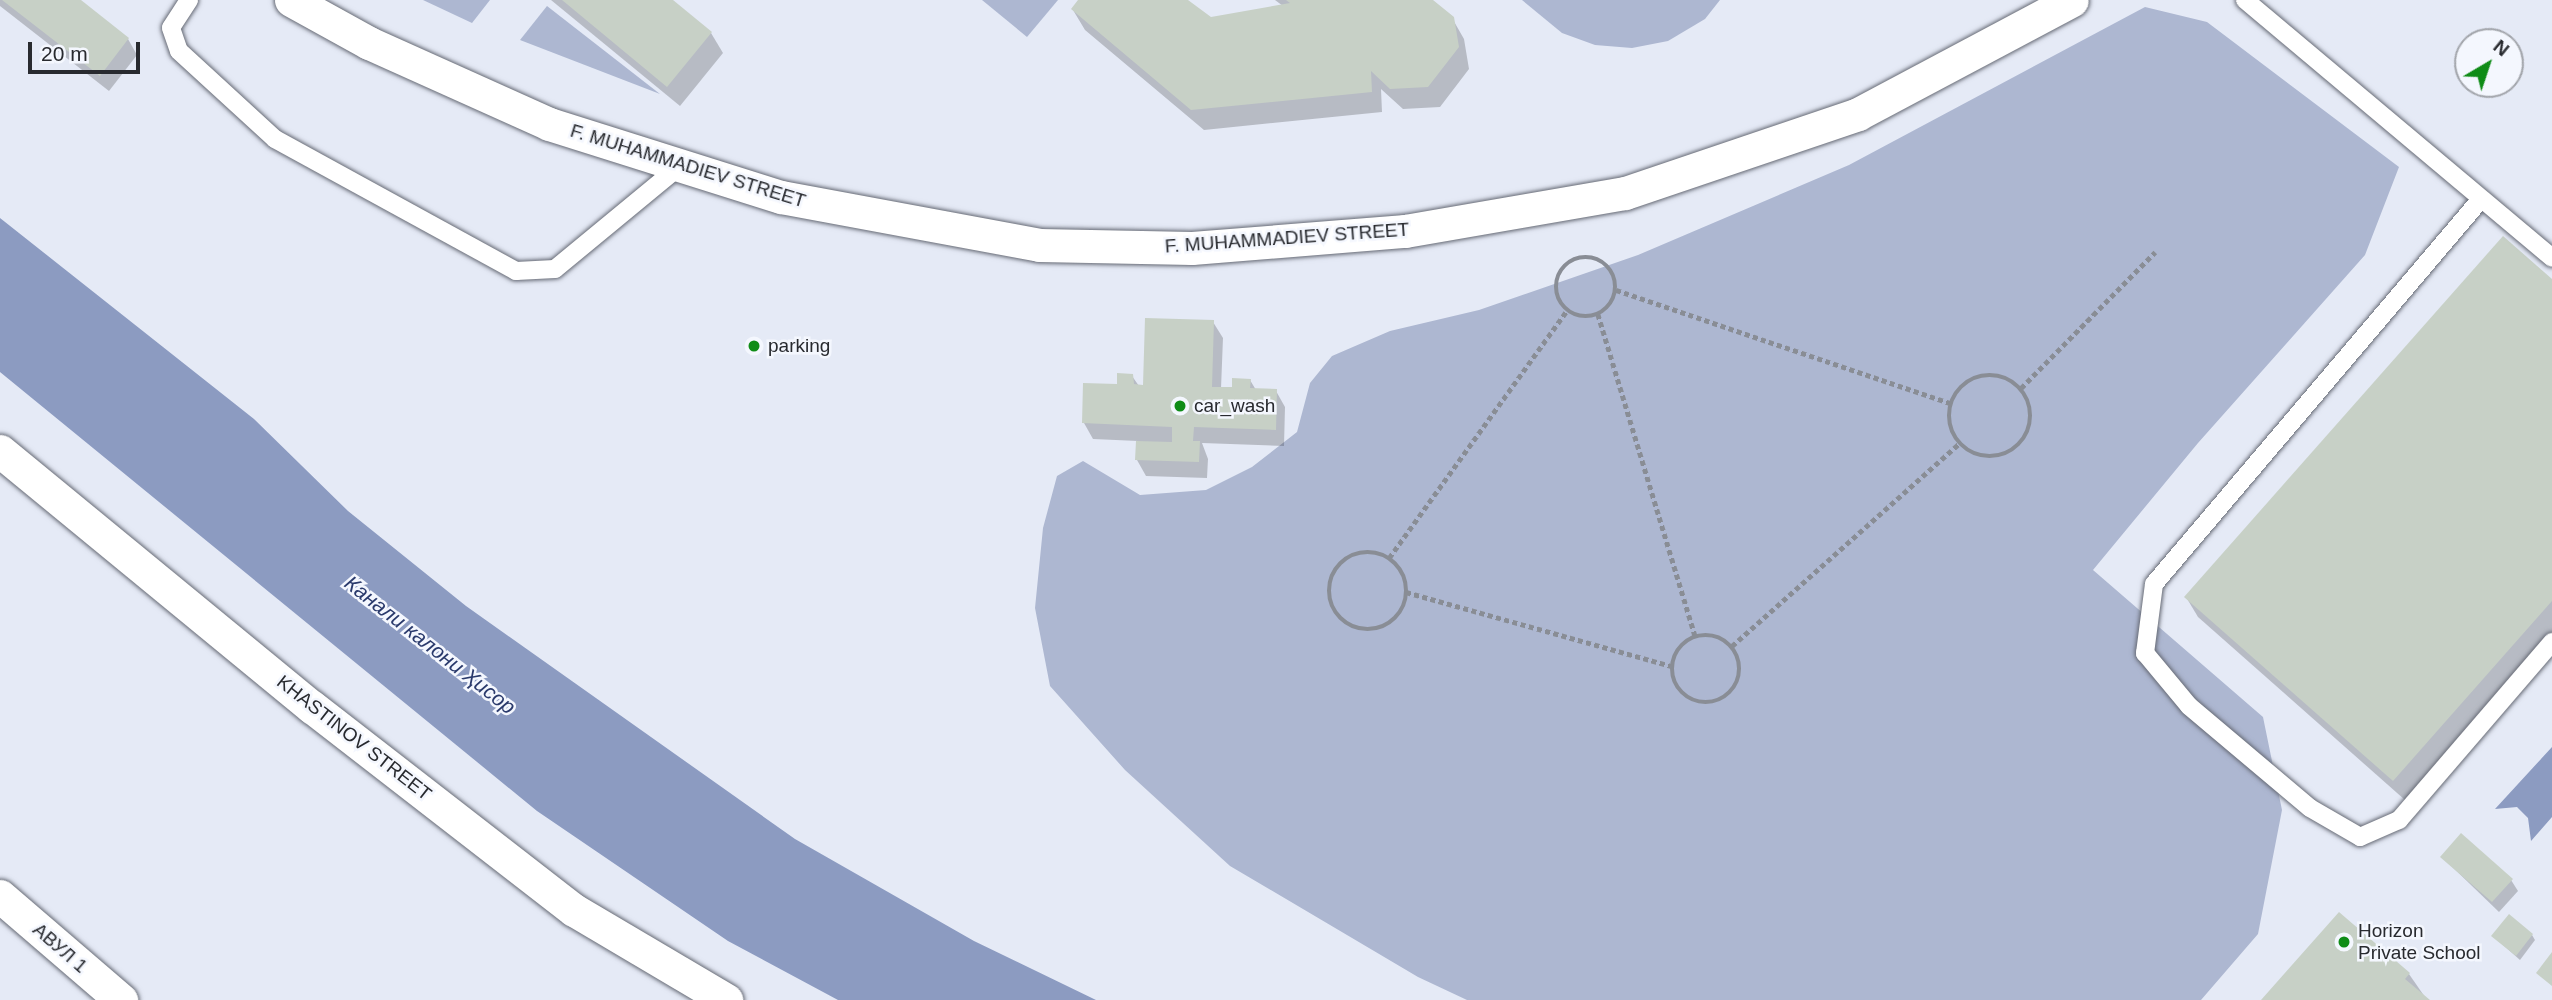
<!DOCTYPE html>
<html>
<head>
<meta charset="utf-8">
<style>
  body { margin:0 }
  #map { position:relative; width:2552px; height:1000px; overflow:hidden; background:#e5eaf6; font-family:Arial,sans-serif }
  div>[style] { position:absolute }
  [style*='--x'] { left:calc(var(--x)*1px); top:calc(var(--y)*1px); width:calc(var(--w)*1px); rotate:calc(var(--a)*1deg) }
  .green>* { inset:0; background:#adb7d1 }
  .water>* { inset:0; background:#8c9bc1 }
  .shadow>* { inset:0; background:#0003 }
  .building>* { inset:0; background:#c7d0c6 }
  .path>* { height:4.5px; margin-top:-2.25px; transform-origin:0; background:repeating-linear-gradient(90deg,#898d95 0 5px,transparent 0 8.5px) }
  .path>.ring { margin:-2.25px; padding:0; box-sizing:content-box; background:none; border:4.5px solid #898d95; border-radius:50% }
  .roads { filter:drop-shadow(0 0 2px #666a75) drop-shadow(0 0 2px #666a75) }
  .service>* { height:18px; margin:-9px; padding:0 9px; transform-origin:9px; border-radius:9px; background:#fff }
  .minor>* { height:33px; margin:-16.5px; padding:0 16.5px; transform-origin:16.5px; border-radius:16.5px; background:#fff }
  .dots>* { width:19px; height:19px; translate:-50% -50%; box-sizing:border-box; border:4px solid #f4f7fe; border-radius:50% }
  span { translate:-50% -50%; white-space:nowrap; text-align:center; line-height:1.15; -webkit-text-stroke:5px #f4f7fe; paint-order:stroke }
  .street-label { font-size:19px; color:#282a2f }
  .poi-label { font-size:19px; color:#282a2f }
  .left { translate:0 -50%; text-align:left }
  .water-label { font-size:21px; color:#2a3a6c; font-style:italic }
  .north { position:absolute; left:2454px; top:28px; width:70px; height:70px; box-sizing:border-box; background:#f4f7fe; border:2px solid #a2a5ab; border-radius:50%; rotate:39deg; font-size:19px; font-weight:700; line-height:28px; text-align:center; color:#282a2f }
  .north::after { content:''; display:block; margin:auto; width:24px; height:32px; background:#0f8c17; clip-path:polygon(50% 0,100% 100%,50% 72%,0 100%) }
  .scale { position:absolute; left:28px; top:42px; width:112px; height:32px; box-sizing:border-box; border:4px solid #282a2f; border-top:0; padding-left:9px; font-size:21px; line-height:24px; white-space:nowrap; color:#282a2f; -webkit-text-stroke:5px #f4f7fe; paint-order:stroke }
</style>
</head>
<body>
<div id="map">
  <div class="green">
    <i style="clip-path:polygon(423px 0,490px 0,472px 23px)"></i>
    <i style="clip-path:polygon(982px 0,1058px 0,1027px 37px)"></i>
    <i style="clip-path:polygon(1522px 0,1720px 0,1705px 19px,1668px 41px,1632px 48px,1595px 45px,1562px 33px)"></i>
    <i style="clip-path:polygon(547px 6px,660px 94px,520px 40px)"></i>
    <i style="clip-path:polygon(2145px 7px,2207px 22px,2399px 167px,2365px 255px,2198px 443px,2093px 570px,2263px 717px,2282px 810px,2258px 934px,2201px 1000px,1467px 1000px,1418px 977px,1230px 866px,1125px 770px,1050px 686px,1035px 608px,1043px 528px,1057px 476px,1083px 461px,1140px 495px,1206px 490px,1252px 467px,1297px 432px,1310px 383px,1332px 356px,1390px 331px,1479px 310px,1638px 255px,1849px 165px)"></i>
  </div>
  <div class="water">
    <i style="clip-path:polygon(0 218px,254px 419px,348px 511px,466px 606px,795px 839px,974px 941px,1096px 1000px,838px 1000px,728px 941px,537px 811px,0 372px)"></i>
    <i style="clip-path:polygon(2552px 747px,2552px 817px,2531px 841px,2528px 818px,2517px 807px,2495px 809px)"></i>
  </div>
  <div class="shadow">
    <i style="clip-path:polygon(0 0,78px 0,128px 39px,137px 55px,109px 91px,0 6px)"></i>
    <i style="clip-path:polygon(551px 0,670px 0,711px 33px,723px 53px,680px 106px)"></i>
    <i style="clip-path:polygon(1080px 0,1185px 0,1210px 19px,1283px 6px,1275px 0,1430px 0,1452px 18px,1464px 39px,1469px 69px,1440px 107px,1403px 109px,1381px 89px,1382px 112px,1204px 130px,1085px 30px,1073px 10px)"></i>
    <i style="clip-path:polygon(2552px 281px,2552px 634px,2405px 800px,2198px 617px,2186px 597px)"></i>
    <i style="clip-path:polygon(1213px 322px,1223px 338px,1221px 389px,1234px 389px,1250px 380px,1256px 390px,1276px 391px,1285px 407px,1284px 446px,1202px 443px,1208px 459px,1207px 478px,1146px 476px,1137px 460px,1138px 441px,1093px 439px,1084px 423px,1118px 385px,1132px 376px,1139px 386px,1145px 386px)"></i>
    <i style="clip-path:polygon(2442px 857px,2511px 880px,2518px 891px,2499px 912px)"></i>
    <i style="clip-path:polygon(2532px 935px,2535px 940px,2520px 960px,2493px 936px)"></i>
    <i style="clip-path:polygon(2409px 974px,2427px 1000px,2263px 1000px)"></i>
  </div>
  <div class="building">
    <i style="clip-path:polygon(2px 0,81px 0,129px 38px,100px 76px)"></i>
    <i style="clip-path:polygon(562px 0,673px 0,712px 32px,667px 87px)"></i>
    <i style="clip-path:polygon(1078px 0,1188px 0,1211px 17px,1290px 3px,1286px 0,1433px 0,1454px 17px,1459px 47px,1428px 87px,1390px 89px,1371px 71px,1372px 92px,1191px 110px,1071px 9px)"></i>
    <i style="clip-path:polygon(2503px 236px,2552px 279px,2552px 601px,2393px 781px,2184px 597px)"></i>
    <i style="clip-path:polygon(1145px 318px,1214px 320px,1212px 387px,1232px 387px,1232px 378px,1251px 379px,1250px 388px,1277px 389px,1276px 430px,1194px 427px,1193px 441px,1200px 441px,1199px 462px,1135px 460px,1136px 441px,1172px 442px,1172px 427px,1082px 423px,1083px 383px,1117px 384px,1117px 373px,1133px 374px,1134px 384px,1143px 385px)"></i>
    <i style="clip-path:polygon(2461px 833px,2513px 879px,2492px 902px,2440px 857px)"></i>
    <i style="clip-path:polygon(2339px 912px,2410px 973px,2405px 979px,2430px 1000px,2261px 1000px)"></i>
    <i style="clip-path:polygon(2509px 914px,2533px 934px,2516px 956px,2491px 936px)"></i>
    <i style="clip-path:polygon(2552px 952px,2552px 986px,2536px 973px)"></i>
  </div>
  <div class="path">
    <i class="ring" style="left:1556px;top:257px;width:55.5px;height:55.5px"></i>
    <i style="--x:1616;--y:290;--w:353;--a:18.7"></i>
    <i style="--x:1598;--y:314;--w:336;--a:73.2"></i>
    <i class="ring" style="left:1949px;top:375px;width:77.5px;height:77.5px"></i>
    <i style="--x:2021;--y:388;--w:191;--a:-45.4"></i>
    <i class="ring" style="left:1329px;top:552px;width:73.5px;height:73.5px"></i>
    <i style="--x:1389;--y:558;--w:305;--a:-54.3"></i>
    <i style="--x:1406;--y:592;--w:275;--a:15.6"></i>
    <i class="ring" style="left:1672px;top:635px;width:63.5px;height:63.5px"></i>
    <i style="--x:1732;--y:646;--w:304;--a:-41.7"></i>
  </div>
  <div class="roads">
    <div class="service">
      <i style="--x:189;--y:0;--w:33;--a:123"></i>
      <i style="--x:171;--y:28;--w:24;--a:71"></i>
      <i style="--x:179;--y:51;--w:130;--a:42.5"></i>
      <i style="--x:275;--y:139;--w:275;--a:28.7"></i>
      <i style="--x:516;--y:271;--w:39;--a:-3"></i>
      <i style="--x:555;--y:269;--w:163;--a:-39.5"></i>
      <i style="--x:2245;--y:0;--w:401;--a:40"></i>
      <i style="--x:2481;--y:199;--w:505;--a:130.34"></i>
      <i style="--x:2154;--y:584;--w:70;--a:97.4"></i>
      <i style="--x:2145;--y:653;--w:69;--a:50.3"></i>
      <i style="--x:2189;--y:706;--w:158;--a:40.1"></i>
      <i style="--x:2310;--y:808;--w:58;--a:30.1"></i>
      <i style="--x:2360;--y:837;--w:43;--a:-23.6"></i>
      <i style="--x:2399;--y:820;--w:235;--a:-49.3"></i>
    </div>
    <div class="minor">
      <i style="--x:291;--y:0;--w:89;--a:28.9"></i>
      <i style="--x:369;--y:43;--w:197;--a:24.2"></i>
      <i style="--x:549;--y:124;--w:243;--a:17.5"></i>
      <i style="--x:781;--y:197;--w:262;--a:10.5"></i>
      <i style="--x:1039;--y:245;--w:153;--a:1.1"></i>
      <i style="--x:1192;--y:248;--w:214;--a:-4.6"></i>
      <i style="--x:1405;--y:231;--w:223;--a:-9.8"></i>
      <i style="--x:1625;--y:193;--w:246;--a:-18.7"></i>
      <i style="--x:1858;--y:114;--w:242;--a:-28"></i>
      <i style="--x:0;--y:451;--w:404;--a:39.4"></i>
      <i style="--x:312;--y:707;--w:331;--a:37.8"></i>
      <i style="--x:574;--y:910;--w:177;--a:30.6"></i>
      <i style="--x:0;--y:896;--w:160;--a:40.7"></i>
    </div>
  </div>
  <div class="dots">
    <i style="left:754px;top:346px;background:#0f8c17"></i>
    <i style="left:1180px;top:406px;background:#0f8c17"></i>
    <i style="left:2344px;top:942px;background:#0f8c17"></i>
  </div>
  <div class="street-label">
    <span style="left:688px;top:166px;rotate:17deg">F. MUHAMMADIEV STREET</span>
    <span style="left:1287px;top:238px;rotate:-4deg">F. MUHAMMADIEV STREET</span>
    <span style="left:354px;top:738px;rotate:38deg">KHASTINOV STREET</span>
    <span style="left:60px;top:948px;rotate:41deg">АВУЛ 1</span>
  </div>
  <div class="poi-label">
    <span class="left" style="left:768px;top:346px">parking</span>
    <span class="left" style="left:1194px;top:406px">car_wash</span>
    <span class="left" style="left:2358px;top:942px">Horizon<br>Private School</span>
  </div>
  <div class="water-label">
    <span style="left:430px;top:645px;rotate:38deg">Канали калони Ҳисор</span>
  </div>
  <div class="north">N</div>
  <div class="scale">20 m</div>
</div>
</body>
</html>
